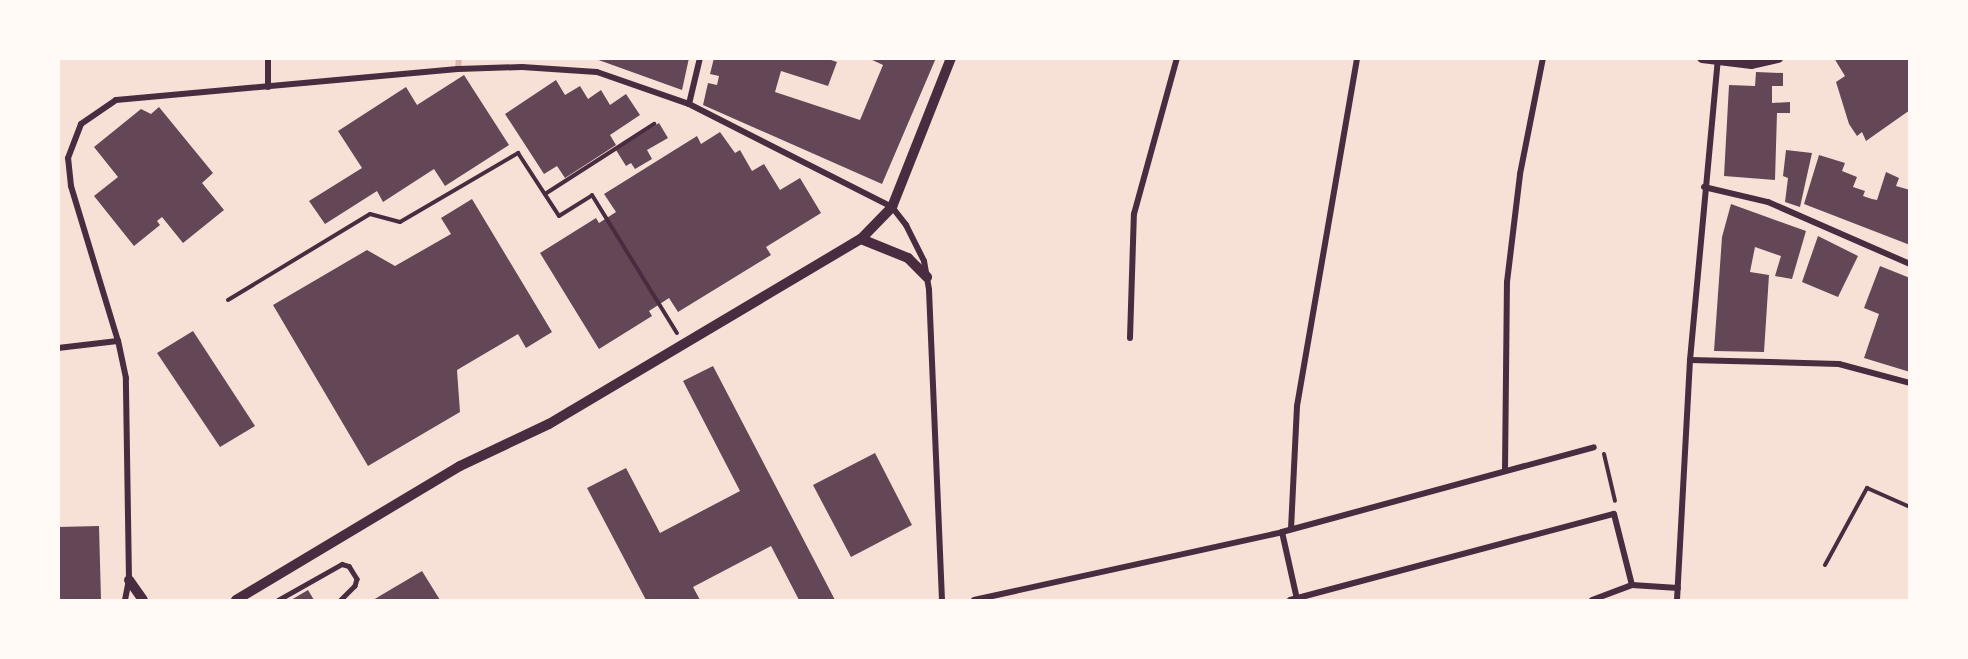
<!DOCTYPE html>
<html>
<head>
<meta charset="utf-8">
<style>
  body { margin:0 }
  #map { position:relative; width:1968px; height:659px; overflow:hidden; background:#f7e1d7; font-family:Overpass,sans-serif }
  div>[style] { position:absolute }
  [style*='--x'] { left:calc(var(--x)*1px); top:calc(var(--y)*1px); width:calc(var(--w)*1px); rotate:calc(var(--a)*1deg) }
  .stream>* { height:6px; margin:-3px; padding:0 3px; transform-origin:3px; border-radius:3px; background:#dcb8b0 }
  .building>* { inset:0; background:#644757 }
  .path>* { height:4px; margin:-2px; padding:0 2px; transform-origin:2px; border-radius:2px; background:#4a2c40 }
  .service>* { height:4.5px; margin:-2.25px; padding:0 2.25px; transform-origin:2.25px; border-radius:2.25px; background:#4a2c40 }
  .minor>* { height:6px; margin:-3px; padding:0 3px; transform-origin:3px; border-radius:3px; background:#4a2c40 }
  .tertiary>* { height:10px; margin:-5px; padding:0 5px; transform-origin:5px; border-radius:5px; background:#4a2c40 }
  span { translate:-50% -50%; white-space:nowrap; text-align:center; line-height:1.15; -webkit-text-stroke:6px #fffaf5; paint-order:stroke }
  .frame { position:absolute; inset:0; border:60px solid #fffaf5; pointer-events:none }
</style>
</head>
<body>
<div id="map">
  <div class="stream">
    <i style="--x:458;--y:69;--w:11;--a:-85"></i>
  </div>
  <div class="building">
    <i style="clip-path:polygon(593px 58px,689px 58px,682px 90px)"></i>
    <i style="clip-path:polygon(714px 58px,825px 58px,837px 62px,828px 86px,781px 71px,775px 92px,860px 120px,883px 65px,868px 58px,936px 58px,882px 184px,703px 105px,708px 83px,717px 85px,719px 76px,710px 74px)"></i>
    <i style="clip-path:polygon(1834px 58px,1910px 58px,1910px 110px,1866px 141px,1862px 132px,1857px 136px,1849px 124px,1836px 82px,1845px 76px)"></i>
    <i style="clip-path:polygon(1756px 72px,1783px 73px,1783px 86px,1772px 86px,1772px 103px,1790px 102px,1790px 113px,1777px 113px,1775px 180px,1724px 176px,1729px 85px,1755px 86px)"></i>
    <i style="clip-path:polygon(464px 75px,509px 145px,445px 186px,434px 169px,383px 202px,377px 191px,325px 224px,309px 201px,362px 168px,338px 131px,406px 87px,417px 105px)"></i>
    <i style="clip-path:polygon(556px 80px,565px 95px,580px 86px,588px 99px,601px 90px,610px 105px,626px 94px,640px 115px,610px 135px,616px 145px,565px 178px,557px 166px,544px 174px,505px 114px)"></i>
    <i style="clip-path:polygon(159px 107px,213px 173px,202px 183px,224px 210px,183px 243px,162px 217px,157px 221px,160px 225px,134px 246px,94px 196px,118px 177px,94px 147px,141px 109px,151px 114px)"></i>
    <i style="clip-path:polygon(659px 123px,668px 138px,647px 150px,652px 159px,635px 169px,631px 163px,626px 166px,616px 150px)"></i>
    <i style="clip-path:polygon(720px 132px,735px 153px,740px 150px,752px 171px,764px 164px,780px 190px,800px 178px,821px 213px,766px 247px,771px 255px,678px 312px,669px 298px,649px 311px,652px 316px,599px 349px,540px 253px,596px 218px,599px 223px,616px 212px,604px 194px,697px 136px,701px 144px)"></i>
    <i style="clip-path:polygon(1786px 150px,1812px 153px,1800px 207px,1785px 202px,1788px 178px,1783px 176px)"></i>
    <i style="clip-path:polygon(1819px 155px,1845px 163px,1842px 171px,1857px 177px,1853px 187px,1865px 191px,1863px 196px,1872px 199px,1877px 200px,1886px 172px,1899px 178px,1896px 186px,1910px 190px,1910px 245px,1804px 204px)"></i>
    <i style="clip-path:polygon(472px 199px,552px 332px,526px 348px,518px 334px,457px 370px,460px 412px,368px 466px,273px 305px,367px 250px,395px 266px,451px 234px,441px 218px)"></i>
    <i style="clip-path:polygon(1731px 204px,1806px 231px,1792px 279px,1775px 276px,1781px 256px,1755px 247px,1750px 272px,1769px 275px,1764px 352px,1714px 351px,1722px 237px)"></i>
    <i style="clip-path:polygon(1818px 236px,1858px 256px,1838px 297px,1802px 282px)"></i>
    <i style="clip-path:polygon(1880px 266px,1910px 278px,1910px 372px,1864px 358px,1879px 314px,1864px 308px)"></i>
    <i style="clip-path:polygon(193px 331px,255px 426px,220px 447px,157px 353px)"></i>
    <i style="clip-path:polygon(713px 366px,835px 600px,799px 600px,771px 546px,693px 587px,700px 600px,646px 600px,587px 488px,626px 468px,660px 533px,740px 491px,683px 381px)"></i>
    <i style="clip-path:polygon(875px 453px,912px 525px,851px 557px,813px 485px)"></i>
    <i style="clip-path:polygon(99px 526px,101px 600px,58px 600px,58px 527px)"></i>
    <i style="clip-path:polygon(422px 571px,440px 600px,373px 600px)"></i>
    <i style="clip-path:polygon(308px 590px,314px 600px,291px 600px)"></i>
  </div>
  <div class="path">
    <i style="--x:545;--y:194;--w:130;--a:-32.7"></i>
    <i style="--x:228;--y:300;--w:166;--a:-31.2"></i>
    <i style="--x:370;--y:214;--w:31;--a:15"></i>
    <i style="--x:400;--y:222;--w:137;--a:-30.3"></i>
    <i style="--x:518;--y:153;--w:75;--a:56.9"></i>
    <i style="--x:559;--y:216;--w:39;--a:-32"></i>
    <i style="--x:592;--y:195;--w:162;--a:58.4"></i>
    <i style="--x:1604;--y:454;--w:48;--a:76.8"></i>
    <i style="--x:1910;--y:510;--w:4;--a:90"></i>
    <i style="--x:1825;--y:565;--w:88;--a:-61.4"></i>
    <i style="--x:1867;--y:488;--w:47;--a:23.8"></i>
  </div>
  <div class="service">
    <i style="--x:278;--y:600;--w:73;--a:-29.4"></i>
    <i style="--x:342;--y:564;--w:7;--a:16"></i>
    <i style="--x:349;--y:566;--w:15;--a:58"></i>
    <i style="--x:357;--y:579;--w:7;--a:106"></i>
    <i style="--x:355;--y:586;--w:20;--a:135"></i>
  </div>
  <div class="minor">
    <i style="--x:268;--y:58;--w:29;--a:90"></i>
    <i style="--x:689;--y:104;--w:47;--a:-76.6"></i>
    <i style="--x:1704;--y:187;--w:66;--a:13.2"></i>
    <i style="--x:1768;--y:202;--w:155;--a:23.6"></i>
    <i style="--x:1130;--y:338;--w:124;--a:-88.2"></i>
    <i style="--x:1134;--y:214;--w:162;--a:-74.6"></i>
    <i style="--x:58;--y:348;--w:60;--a:-6.7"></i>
    <i style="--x:1690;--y:360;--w:149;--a:1.5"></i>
    <i style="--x:1839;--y:364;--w:73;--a:15"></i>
    <i style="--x:1505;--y:470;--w:188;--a:-89.4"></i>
    <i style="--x:1507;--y:282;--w:109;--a:-83.1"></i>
    <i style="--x:1520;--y:174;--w:118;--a:-78.8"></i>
    <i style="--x:1291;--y:529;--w:123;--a:-87.2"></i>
    <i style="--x:1297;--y:406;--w:353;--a:-80.2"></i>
    <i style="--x:1282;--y:532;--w:69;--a:77.4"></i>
    <i style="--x:125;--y:600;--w:20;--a:-79"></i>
    <i style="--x:129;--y:580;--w:202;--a:-90.9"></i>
    <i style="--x:126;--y:378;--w:38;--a:-102"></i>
    <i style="--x:118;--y:341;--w:162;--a:-106.9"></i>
    <i style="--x:71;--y:186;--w:28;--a:-96"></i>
    <i style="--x:68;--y:158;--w:36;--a:-69"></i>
    <i style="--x:81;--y:124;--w:42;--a:-34.4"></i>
    <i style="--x:116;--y:100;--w:343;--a:-5.2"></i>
    <i style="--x:458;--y:69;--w:64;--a:-1.8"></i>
    <i style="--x:522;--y:67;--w:75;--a:3.8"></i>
    <i style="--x:597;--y:72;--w:97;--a:19.2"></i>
    <i style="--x:689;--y:104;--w:228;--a:26.9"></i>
    <i style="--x:892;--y:207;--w:23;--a:52"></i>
    <i style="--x:906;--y:225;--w:40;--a:63.4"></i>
    <i style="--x:924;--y:261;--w:29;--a:80"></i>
    <i style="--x:929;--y:290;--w:310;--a:87.6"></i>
    <i style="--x:974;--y:600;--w:315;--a:-12.4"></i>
    <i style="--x:1282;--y:532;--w:323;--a:-15.2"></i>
    <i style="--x:1290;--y:600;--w:335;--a:-14.9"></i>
    <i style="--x:1614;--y:514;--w:73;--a:75.8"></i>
    <i style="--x:1592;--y:600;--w:43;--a:-20.6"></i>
    <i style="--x:1632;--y:585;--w:46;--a:3.7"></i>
    <i style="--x:1677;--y:600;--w:240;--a:-86.9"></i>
    <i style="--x:1690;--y:360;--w:303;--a:-84.7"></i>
  </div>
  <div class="tertiary">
    <i style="--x:1702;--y:58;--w:50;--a:6.8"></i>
    <i style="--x:1752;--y:64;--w:27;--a:-13"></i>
    <i style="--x:861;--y:239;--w:51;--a:22"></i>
    <i style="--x:908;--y:258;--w:27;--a:45"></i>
    <i style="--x:129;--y:580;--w:24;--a:55"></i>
    <i style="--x:236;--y:600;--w:261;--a:-30.9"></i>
    <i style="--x:460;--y:466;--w:98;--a:-25.3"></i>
    <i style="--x:549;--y:424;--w:363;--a:-30.7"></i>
    <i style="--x:861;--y:239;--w:45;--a:-45.9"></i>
    <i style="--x:892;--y:207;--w:160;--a:-68.4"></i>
  </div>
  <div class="frame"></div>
</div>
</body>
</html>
